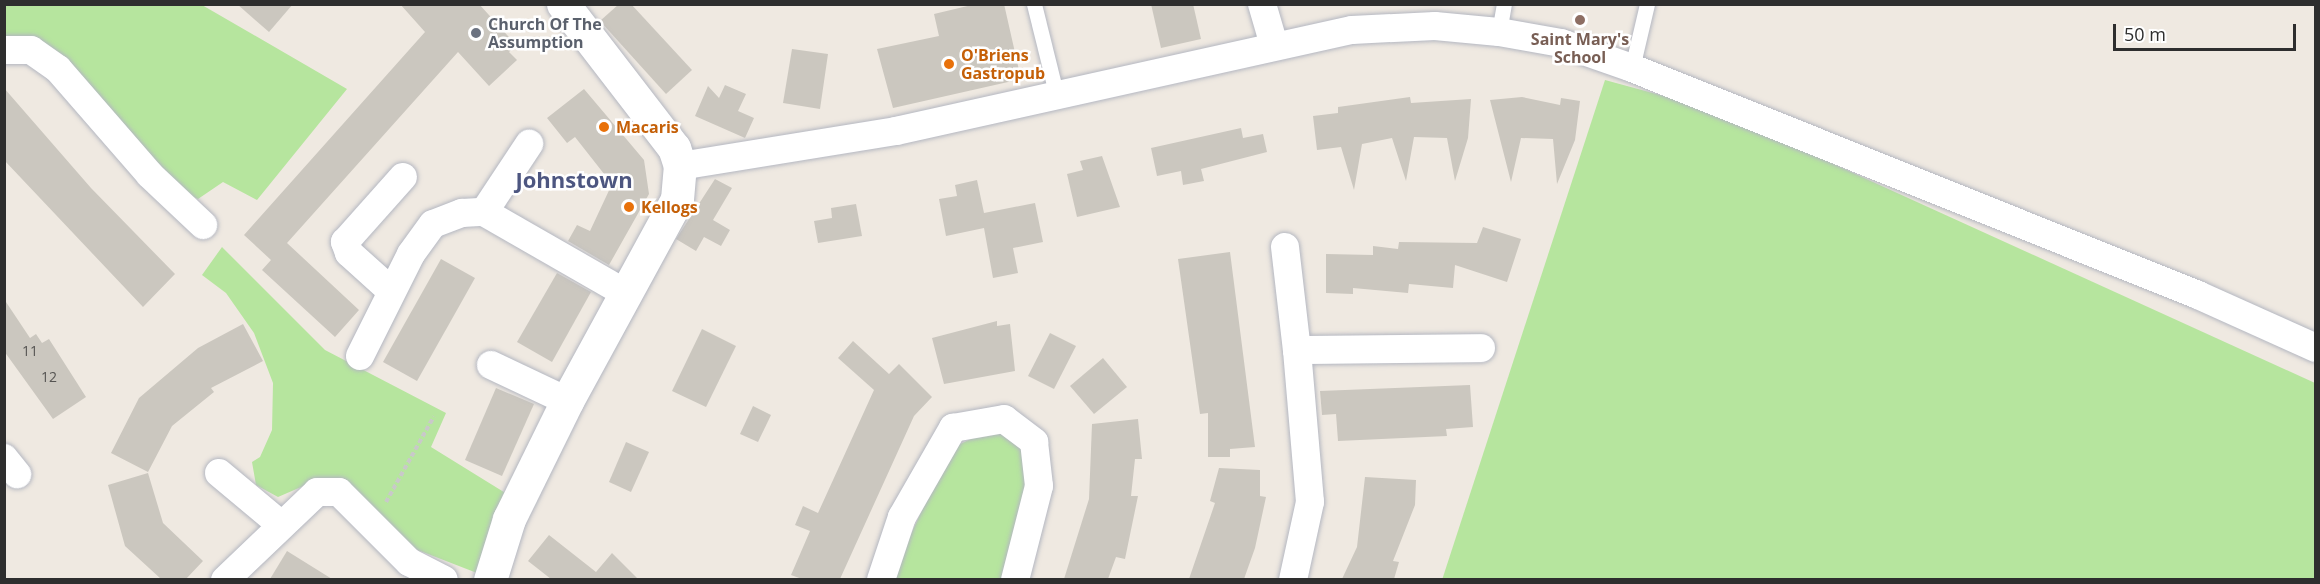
<!DOCTYPE html>
<html>
<head>
<meta charset="utf-8">
<style>
  body { margin:0 }
  #map { position:relative; width:2320px; height:584px; overflow:hidden; background:#efe9e1; font-family:"Open Sans",sans-serif }
  div>[style] { position:absolute }
  [style*='--x'] { left:calc(var(--x)*1px); top:calc(var(--y)*1px); width:calc(var(--w)*1px); rotate:calc(var(--a)*1deg) }
  .green>* { inset:0; background:#b6e59e }
  .building>* { inset:0; background:#cbc7bf }
  .path>* { height:4px; margin-top:-2px; transform-origin:0; background:repeating-linear-gradient(90deg,#c9c9c9 0 4.5px,transparent 0 7.5px) }
  .roads { filter:drop-shadow(0 0 2px #b4b7c1) drop-shadow(0 0 2px #b4b7c1) }
  .lane>* { height:15px; margin:-7.5px; padding:0 7.5px; transform-origin:7.5px; border-radius:7.5px; background:#fff }
  .street>* { height:28px; margin:-14px; padding:0 14px; transform-origin:14px; border-radius:14px; background:#fff }
  .secondary>* { height:33px; margin:-16.5px; padding:0 16.5px; transform-origin:16.5px; border-radius:16.5px; background:#fff }
  .dots>* { width:16px; height:16px; translate:-50% -50%; box-sizing:border-box; border:3px solid #fff; border-radius:50% }
  span { translate:-50% -50%; white-space:nowrap; text-align:center; line-height:1.15; -webkit-text-stroke:5px #fff; paint-order:stroke }
  .number-label { font-size:14px; color:#555452 }
  .number-label span { -webkit-text-stroke-width:0 }
  .worship-label { font-size:16px; color:#5b616d; font-weight:700 }
  .left { translate:0 -50%; text-align:left }
  .education-label { font-size:16px; color:#785e54; font-weight:700 }
  .food-label { font-size:16px; color:#c56008; font-weight:700 }
  .district-label { font-size:22px; color:#4d5680; font-weight:700 }
  .frame { position:absolute; inset:0; border:6px solid #2e2e2e; pointer-events:none }
  .scale { position:absolute; left:2113px; top:24px; width:183px; height:27px; box-sizing:border-box; border:3px solid #2e2e2e; border-top:0; padding-left:8px; font-size:18px; line-height:21px; white-space:nowrap; color:#2e2e2e; -webkit-text-stroke:4px #fff; paint-order:stroke }
</style>
</head>
<body>
<div id="map">
  <div class="green">
    <i style="clip-path:polygon(5px 5px,202px 5px,347px 89px,257px 200px,223px 182px,198px 199px,176px 189px,34px 41px,5px 36px)"></i>
    <i style="clip-path:polygon(1605px 80px,1715px 110px,2315px 383px,2315px 579px,1442px 580px)"></i>
    <i style="clip-path:polygon(222px 247px,325px 350px,446px 413px,431px 447px,507px 494px,477px 573px,415px 549px,343px 479px,322px 478px,278px 497px,256px 485px,252px 462px,260px 457px,272px 430px,273px 383px,254px 333px,226px 293px,202px 275px)"></i>
    <i style="clip-path:polygon(985px 432px,1010px 435px,1022px 448px,1029px 474px,1001px 579px,890px 580px,950px 449px)"></i>
  </div>
  <div class="building">
    <i style="clip-path:polygon(237px 4px,293px 4px,269px 32px)"></i>
    <i style="clip-path:polygon(400px 4px,479px 4px,516px 45px,509px 52px,517px 60px,489px 86px,458px 52px,287px 243px,359px 310px,335px 337px,262px 270px,271px 260px,244px 235px,425px 32px)"></i>
    <i style="clip-path:polygon(619px 4px,631px 4px,692px 70px,666px 94px,600px 21px)"></i>
    <i style="clip-path:polygon(976px 4px,1004px 4px,1021px 79px,893px 108px,877px 49px,939px 36px,934px 14px)"></i>
    <i style="clip-path:polygon(1151px 4px,1193px 4px,1201px 39px,1161px 48px)"></i>
    <i style="clip-path:polygon(792px 49px,828px 54px,820px 109px,783px 103px)"></i>
    <i style="clip-path:polygon(725px 85px,746px 94px,738px 111px,754px 118px,745px 138px,695px 116px,708px 86px,719px 98px)"></i>
    <i style="clip-path:polygon(4px 88px,91px 188px,175px 274px,143px 307px,4px 160px)"></i>
    <i style="clip-path:polygon(584px 89px,644px 160px,649px 194px,609px 265px,568px 241px,577px 225px,590px 231px,612px 184px,575px 137px,567px 143px,547px 118px)"></i>
    <i style="clip-path:polygon(1410px 97px,1411px 103px,1471px 99px,1468px 138px,1455px 181px,1447px 138px,1414px 137px,1406px 181px,1392px 138px,1362px 144px,1354px 190px,1341px 147px,1317px 150px,1313px 116px,1338px 113px,1338px 107px)"></i>
    <i style="clip-path:polygon(1522px 97px,1560px 105px,1561px 98px,1580px 101px,1575px 140px,1557px 184px,1553px 139px,1521px 138px,1511px 182px,1490px 100px)"></i>
    <i style="clip-path:polygon(1241px 128px,1243px 138px,1263px 134px,1267px 152px,1201px 169px,1204px 181px,1183px 185px,1181px 171px,1157px 176px,1151px 148px)"></i>
    <i style="clip-path:polygon(1102px 156px,1120px 207px,1077px 217px,1067px 174px,1083px 170px,1080px 161px)"></i>
    <i style="clip-path:polygon(715px 179px,732px 188px,713px 220px,730px 230px,721px 246px,704px 237px,696px 251px,676px 239px)"></i>
    <i style="clip-path:polygon(977px 180px,984px 213px,1035px 203px,1043px 242px,1013px 248px,1018px 273px,993px 278px,984px 228px,946px 236px,939px 199px,957px 196px,955px 185px)"></i>
    <i style="clip-path:polygon(856px 204px,862px 236px,818px 243px,814px 221px,832px 218px,831px 208px)"></i>
    <i style="clip-path:polygon(1483px 227px,1521px 239px,1507px 282px,1455px 265px,1453px 288px,1409px 284px,1408px 293px,1353px 288px,1353px 294px,1326px 293px,1326px 254px,1373px 255px,1373px 246px,1398px 249px,1399px 242px,1477px 243px)"></i>
    <i style="clip-path:polygon(1230px 252px,1255px 447px,1230px 449px,1230px 457px,1208px 457px,1208px 413px,1200px 414px,1178px 259px)"></i>
    <i style="clip-path:polygon(441px 259px,475px 278px,417px 381px,383px 362px)"></i>
    <i style="clip-path:polygon(557px 273px,591px 292px,552px 362px,517px 342px)"></i>
    <i style="clip-path:polygon(4px 299px,30px 338px,36px 334px,42px 343px,49px 339px,86px 397px,53px 419px,4px 351px)"></i>
    <i style="clip-path:polygon(997px 321px,997px 326px,1010px 324px,1015px 371px,944px 384px,932px 338px)"></i>
    <i style="clip-path:polygon(243px 324px,263px 361px,211px 388px,214px 392px,172px 426px,148px 472px,111px 453px,139px 398px,198px 348px)"></i>
    <i style="clip-path:polygon(702px 329px,736px 346px,706px 407px,672px 391px)"></i>
    <i style="clip-path:polygon(1050px 333px,1076px 346px,1054px 389px,1028px 376px)"></i>
    <i style="clip-path:polygon(853px 341px,889px 374px,899px 364px,932px 397px,914px 416px,840px 579px,802px 579px,791px 575px,810px 531px,795px 525px,803px 506px,818px 513px,874px 390px,838px 358px)"></i>
    <i style="clip-path:polygon(1103px 358px,1127px 387px,1094px 414px,1070px 386px)"></i>
    <i style="clip-path:polygon(1470px 385px,1473px 427px,1446px 429px,1447px 436px,1338px 441px,1336px 414px,1322px 415px,1320px 391px)"></i>
    <i style="clip-path:polygon(496px 388px,534px 404px,502px 476px,465px 460px)"></i>
    <i style="clip-path:polygon(753px 406px,771px 415px,758px 442px,740px 434px)"></i>
    <i style="clip-path:polygon(1138px 419px,1142px 459px,1135px 459px,1131px 496px,1138px 496px,1125px 559px,1116px 557px,1108px 579px,1064px 579px,1089px 499px,1092px 424px)"></i>
    <i style="clip-path:polygon(626px 442px,649px 452px,631px 492px,609px 482px)"></i>
    <i style="clip-path:polygon(1219px 468px,1260px 470px,1260px 496px,1266px 497px,1255px 548px,1244px 579px,1189px 579px,1215px 503px,1210px 501px)"></i>
    <i style="clip-path:polygon(148px 473px,163px 523px,203px 561px,186px 579px,161px 579px,125px 546px,108px 485px)"></i>
    <i style="clip-path:polygon(1365px 477px,1416px 480px,1415px 505px,1393px 561px,1399px 562px,1394px 579px,1342px 579px,1357px 547px)"></i>
    <i style="clip-path:polygon(549px 535px,596px 572px,612px 553px,638px 579px,551px 579px,528px 561px)"></i>
    <i style="clip-path:polygon(287px 551px,332px 579px,270px 579px)"></i>
  </div>
  <div class="path">
    <i style="--x:386;--y:502;--w:98;--a:-60.8"></i>
  </div>
  <div class="roads">
    <div class="lane">
      <i style="--x:1034;--y:4;--w:96;--a:76.1"></i>
      <i style="--x:1499;--y:32;--w:28;--a:-80"></i>
      <i style="--x:1632;--y:68;--w:66;--a:-76.8"></i>
    </div>
    <div class="street">
      <i style="--x:1262;--y:4;--w:43;--a:73.7"></i>
      <i style="--x:4;--y:50;--w:27;--a:0"></i>
      <i style="--x:31;--y:50;--w:33;--a:35"></i>
      <i style="--x:58;--y:69;--w:140;--a:49"></i>
      <i style="--x:150;--y:175;--w:73;--a:43.3"></i>
      <i style="--x:680;--y:166;--w:219;--a:-9.2"></i>
      <i style="--x:896;--y:131;--w:467;--a:-12.5"></i>
      <i style="--x:1352;--y:30;--w:83;--a:-2.8"></i>
      <i style="--x:1435;--y:26;--w:64;--a:5.4"></i>
      <i style="--x:1499;--y:32;--w:63;--a:10.1"></i>
      <i style="--x:1561;--y:43;--w:75;--a:19.4"></i>
      <i style="--x:1632;--y:68;--w:610;--a:21.85"></i>
      <i style="--x:2198;--y:295;--w:129;--a:24.2"></i>
      <i style="--x:484;--y:212;--w:82;--a:-56.5"></i>
      <i style="--x:1285;--y:247;--w:104;--a:83.4"></i>
      <i style="--x:389;--y:289;--w:54;--a:-138"></i>
      <i style="--x:349;--y:253;--w:12;--a:-110"></i>
      <i style="--x:345;--y:242;--w:87;--a:-48.3"></i>
      <i style="--x:360;--y:356;--w:114;--a:-63.4"></i>
      <i style="--x:411;--y:254;--w:37;--a:-54"></i>
      <i style="--x:433;--y:224;--w:31;--a:-21"></i>
      <i style="--x:462;--y:213;--w:22;--a:-3"></i>
      <i style="--x:484;--y:212;--w:163;--a:29.9"></i>
      <i style="--x:491;--y:365;--w:84;--a:25.3"></i>
      <i style="--x:4;--y:458;--w:21;--a:51"></i>
      <i style="--x:219;--y:473;--w:80;--a:39.9"></i>
      <i style="--x:225;--y:580;--w:127;--a:-43.7"></i>
      <i style="--x:317;--y:492;--w:22;--a:0"></i>
      <i style="--x:339;--y:492;--w:99;--a:45"></i>
      <i style="--x:409;--y:562;--w:39;--a:27"></i>
      <i style="--x:881;--y:580;--w:66;--a:-71.6"></i>
      <i style="--x:902;--y:517;--w:103;--a:-60.2"></i>
      <i style="--x:953;--y:428;--w:52;--a:-10"></i>
      <i style="--x:1004;--y:419;--w:38;--a:37"></i>
      <i style="--x:1034;--y:442;--w:44;--a:83.5"></i>
      <i style="--x:1039;--y:486;--w:97;--a:104.3"></i>
      <i style="--x:1293;--y:580;--w:80;--a:-77.7"></i>
      <i style="--x:1310;--y:502;--w:153;--a:-94.9"></i>
      <i style="--x:1297;--y:350;--w:184;--a:-0.6"></i>
    </div>
    <div class="secondary">
      <i style="--x:490;--y:580;--w:64;--a:-72.7"></i>
      <i style="--x:509;--y:519;--w:131;--a:-63.8"></i>
      <i style="--x:567;--y:401;--w:230;--a:-61.4"></i>
      <i style="--x:677;--y:199;--w:33;--a:-85"></i>
      <i style="--x:680;--y:166;--w:19;--a:-108"></i>
      <i style="--x:674;--y:148;--w:182;--a:-127.6"></i>
    </div>
  </div>
  <div class="dots">
    <i style="left:1580px;top:20px;background:#8d6e63"></i>
    <i style="left:476px;top:33px;background:#6b7280"></i>
    <i style="left:949px;top:64px;background:#e8710a"></i>
    <i style="left:604px;top:127px;background:#e8710a"></i>
    <i style="left:629px;top:207px;background:#e8710a"></i>
  </div>
  <div class="number-label">
    <span style="left:30px;top:351px">11</span>
    <span style="left:49px;top:377px">12</span>
  </div>
  <div class="worship-label">
    <span class="left" style="left:488px;top:33px">Church Of The<br>Assumption</span>
  </div>
  <div class="education-label">
    <span style="left:1580px;top:48px">Saint Mary's<br>School</span>
  </div>
  <div class="food-label">
    <span class="left" style="left:961px;top:64px">O'Briens<br>Gastropub</span>
    <span class="left" style="left:616px;top:127px">Macaris</span>
    <span class="left" style="left:641px;top:207px">Kellogs</span>
  </div>
  <div class="district-label">
    <span style="left:574px;top:180px">Johnstown</span>
  </div>
  <div class="frame"></div>
  <div class="scale">50 m</div>
</div>
</body>
</html>
